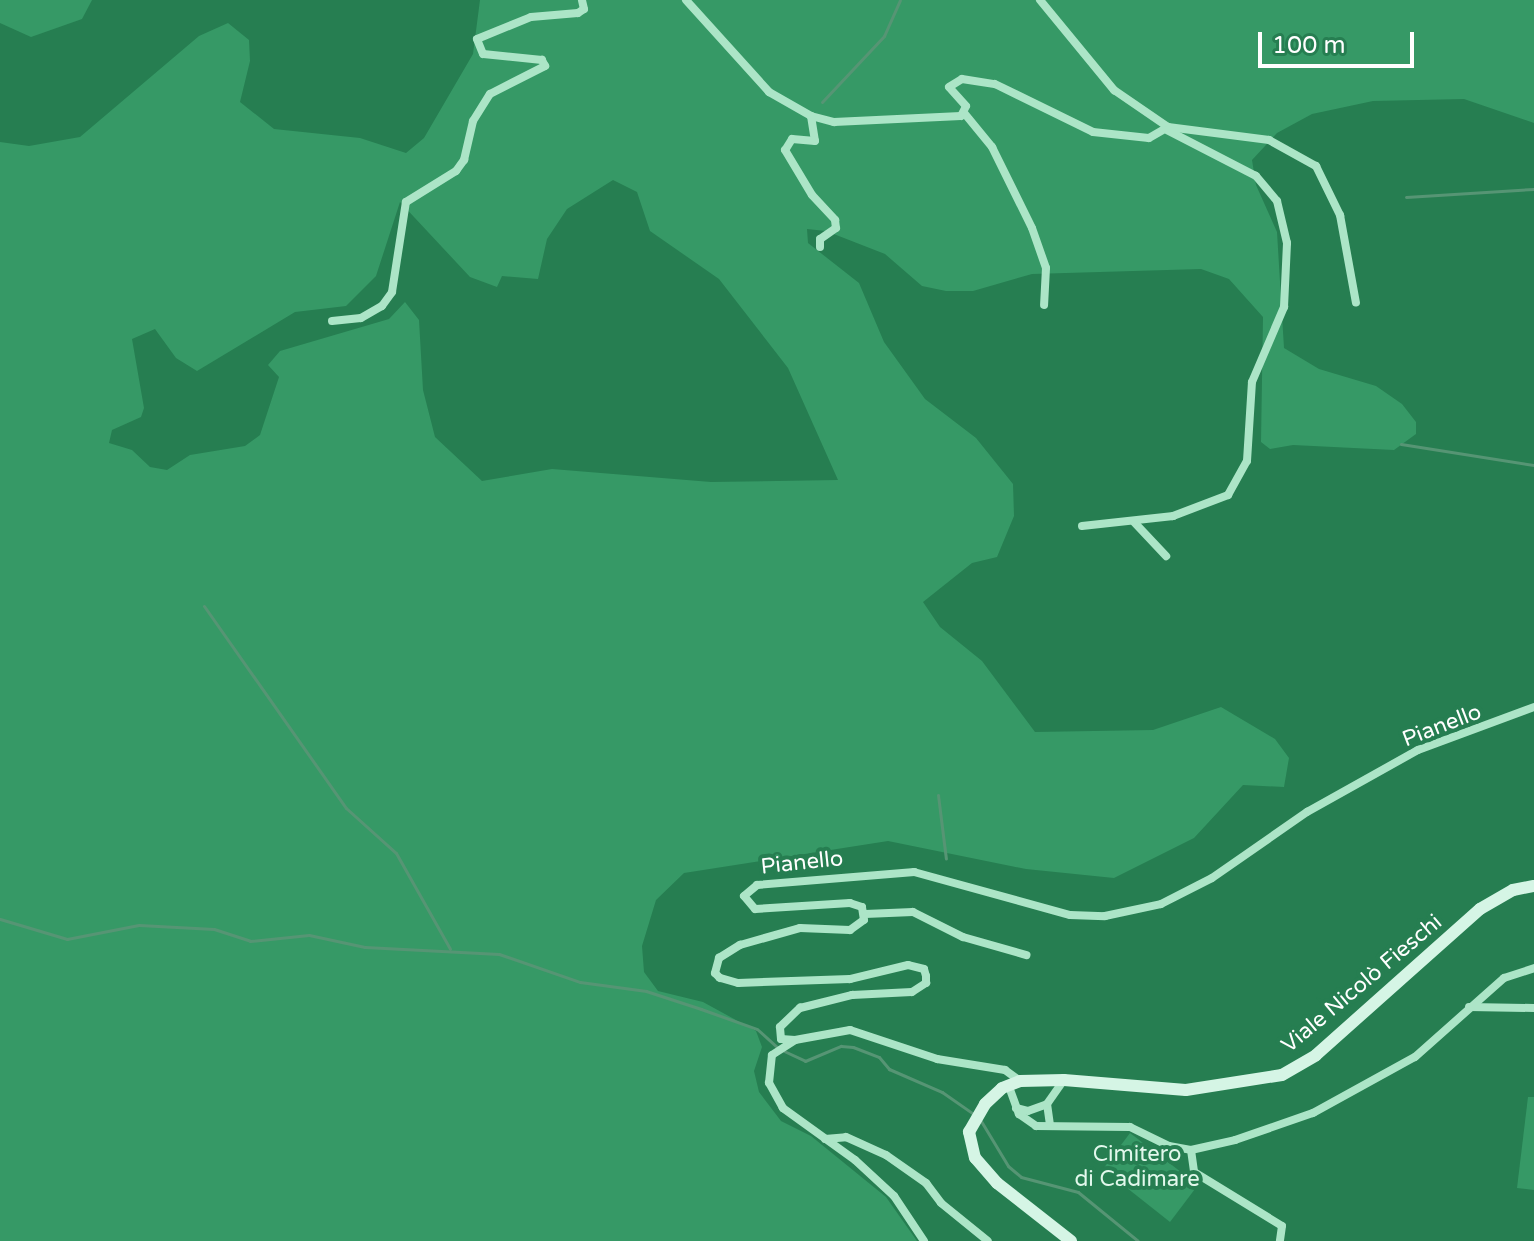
<!DOCTYPE html>
<html>
<head>
<meta charset="utf-8">
<style>
  body { margin:0 }
  #map { position:relative; width:1534px; height:1241px; overflow:hidden; background:#267e51; font-family:"Varela Round",sans-serif }
  div>[style] { position:absolute }
  [style*='--x'] { left:calc(var(--x)*1px); top:calc(var(--y)*1px); width:calc(var(--w)*1px); rotate:calc(var(--a)*1deg) }
  .green>* { inset:0; background:#369966 }
  .stream>* { height:3px; margin:-1.5px; padding:0 1.5px; transform-origin:1.5px; border-radius:1.5px; background:#569574 }
  .minor>* { height:8px; margin:-4px; padding:0 4px; transform-origin:4px; border-radius:4px; background:#ace5c7 }
  .secondary>* { height:12px; margin:-6px; padding:0 6px; transform-origin:6px; border-radius:6px; background:#d5f5e5 }
  span { translate:-50% -50%; white-space:nowrap; text-align:center; line-height:1.15; -webkit-text-stroke:8px #267e51; paint-order:stroke }
  .street-label { font-size:22px; color:#fff }
  .park-label { font-size:22px; color:#e2f8ec }
  .scale { position:absolute; left:1258px; top:32px; width:156px; height:36px; box-sizing:border-box; border:4px solid #fff; border-top:0; padding-left:10px; font-size:24px; line-height:28px; white-space:nowrap; color:#fff; -webkit-text-stroke:6px #267e51; paint-order:stroke }
</style>
</head>
<body>
<div id="map">
  <div class="green">
    <i style="clip-path:polygon(0 0,92px 0,82px 19px,31px 37px,0 23px)"></i>
    <i style="clip-path:polygon(evenodd,480px 0,1534px 0,1534px 123px,1464px 99px,1373px 101px,1312px 114px,1277px 133px,1252px 160px,1256px 185px,1277px 232px,1284px 348px,1319px 369px,1376px 386px,1402px 404px,1416px 422px,1416px 434px,1394px 450px,1293px 445px,1270px 449px,1261px 442px,1263px 317px,1229px 279px,1201px 269px,1032px 274px,973px 291px,946px 291px,922px 286px,885px 254px,826px 231px,807px 229px,808px 243px,859px 283px,884px 342px,925px 399px,976px 438px,1013px 484px,1014px 516px,997px 557px,972px 563px,923px 602px,940px 627px,982px 661px,1035px 732px,1153px 730px,1221px 707px,1275px 739px,1289px 758px,1284px 787px,1243px 785px,1194px 838px,1114px 878px,1026px 869px,888px 841px,684px 873px,656px 900px,642px 946px,644px 972px,658px 991px,703px 1002px,756px 1031px,762px 1047px,754px 1071px,759px 1092px,781px 1121px,811px 1136px,886px 1197px,917px 1241px,0 1241px,0 142px,29px 146px,80px 137px,199px 36px,228px 23px,249px 40px,250px 61px,240px 102px,274px 129px,360px 138px,406px 153px,424px 138px,473px 54px,480px 0,613px 180px,637px 192px,650px 231px,719px 279px,788px 368px,838px 480px,711px 482px,552px 469px,482px 481px,435px 437px,423px 390px,419px 320px,405px 302px,389px 319px,280px 351px,268px 365px,279px 377px,260px 435px,245px 446px,190px 455px,167px 470px,150px 467px,132px 450px,109px 443px,112px 430px,141px 417px,144px 408px,132px 339px,155px 329px,176px 358px,197px 371px,295px 312px,346px 306px,376px 276px,400px 202px,470px 277px,497px 287px,502px 276px,538px 279px,547px 239px,567px 209px,613px 180px)"></i>
    <i style="clip-path:polygon(1528px 1097px,1534px 1097px,1534px 1190px,1517px 1188px)"></i>
    <i style="clip-path:polygon(1130px 1133px,1198px 1185px,1170px 1222px,1103px 1169px)"></i>
  </div>
  <div class="stream">
    <i style="--x:822;--y:102;--w:91;--a:-46.8"></i>
    <i style="--x:884;--y:36;--w:39;--a:-66"></i>
    <i style="--x:1406;--y:197;--w:128;--a:-3.6"></i>
    <i style="--x:1401;--y:444;--w:135;--a:9"></i>
    <i style="--x:204;--y:606;--w:247;--a:54.9"></i>
    <i style="--x:346;--y:808;--w:67;--a:42"></i>
    <i style="--x:396;--y:853;--w:110;--a:60.6"></i>
    <i style="--x:938;--y:795;--w:64;--a:82.9"></i>
    <i style="--x:0;--y:919;--w:70;--a:16.6"></i>
    <i style="--x:67;--y:939;--w:73;--a:-11"></i>
    <i style="--x:139;--y:925;--w:75;--a:3.1"></i>
    <i style="--x:214;--y:929;--w:38;--a:18"></i>
    <i style="--x:250;--y:941;--w:59;--a:-5.8"></i>
    <i style="--x:309;--y:935;--w:57;--a:12.1"></i>
    <i style="--x:365;--y:947;--w:134;--a:3"></i>
    <i style="--x:499;--y:954;--w:86;--a:19.1"></i>
    <i style="--x:580;--y:982;--w:67;--a:7.8"></i>
    <i style="--x:646;--y:991;--w:58;--a:18.1"></i>
    <i style="--x:701;--y:1009;--w:59;--a:19.7"></i>
    <i style="--x:757;--y:1029;--w:27;--a:42"></i>
    <i style="--x:784;--y:1051;--w:23;--a:25"></i>
    <i style="--x:805;--y:1061;--w:39;--a:-23"></i>
    <i style="--x:841;--y:1046;--w:12;--a:5"></i>
    <i style="--x:853;--y:1047;--w:28;--a:21"></i>
    <i style="--x:879;--y:1057;--w:16;--a:50"></i>
    <i style="--x:889;--y:1069;--w:58;--a:23.5"></i>
    <i style="--x:942;--y:1092;--w:40;--a:34.9"></i>
    <i style="--x:981;--y:1121;--w:52;--a:59"></i>
    <i style="--x:1008;--y:1166;--w:17;--a:40"></i>
    <i style="--x:1021;--y:1177;--w:59;--a:14.7"></i>
    <i style="--x:1078;--y:1192;--w:77;--a:39.2"></i>
  </div>
  <div class="minor">
    <i style="--x:686;--y:0;--w:124;--a:47.9"></i>
    <i style="--x:769;--y:92;--w:48;--a:29.7"></i>
    <i style="--x:811;--y:116;--w:24;--a:15"></i>
    <i style="--x:834;--y:122;--w:127;--a:-2.7"></i>
    <i style="--x:961;--y:116;--w:11;--a:-63"></i>
    <i style="--x:966;--y:106;--w:25;--a:-132"></i>
    <i style="--x:949;--y:87;--w:15;--a:-32"></i>
    <i style="--x:962;--y:79;--w:33;--a:9"></i>
    <i style="--x:995;--y:84;--w:109;--a:26.1"></i>
    <i style="--x:1093;--y:132;--w:56;--a:6.1"></i>
    <i style="--x:1149;--y:138;--w:22;--a:-30"></i>
    <i style="--x:1040;--y:0;--w:117;--a:50.6"></i>
    <i style="--x:1114;--y:90;--w:65;--a:34.4"></i>
    <i style="--x:965;--y:114;--w:43;--a:50.7"></i>
    <i style="--x:992;--y:147;--w:90;--a:63.7"></i>
    <i style="--x:1032;--y:228;--w:42;--a:70.7"></i>
    <i style="--x:1046;--y:268;--w:37;--a:93"></i>
    <i style="--x:811;--y:116;--w:25;--a:81"></i>
    <i style="--x:815;--y:141;--w:23;--a:-175"></i>
    <i style="--x:792;--y:139;--w:13;--a:122"></i>
    <i style="--x:785;--y:150;--w:52;--a:59"></i>
    <i style="--x:812;--y:195;--w:34;--a:47"></i>
    <i style="--x:835;--y:220;--w:8;--a:83"></i>
    <i style="--x:836;--y:228;--w:19;--a:145"></i>
    <i style="--x:820;--y:239;--w:8;--a:90"></i>
    <i style="--x:1168;--y:127;--w:102;--a:7.3"></i>
    <i style="--x:1269;--y:140;--w:54;--a:29"></i>
    <i style="--x:1316;--y:166;--w:55;--a:63.9"></i>
    <i style="--x:1340;--y:215;--w:89;--a:79.7"></i>
    <i style="--x:332;--y:321;--w:29;--a:-6"></i>
    <i style="--x:361;--y:318;--w:24;--a:-30"></i>
    <i style="--x:382;--y:306;--w:17;--a:-54"></i>
    <i style="--x:392;--y:292;--w:91;--a:-81.2"></i>
    <i style="--x:406;--y:202;--w:59;--a:-31.8"></i>
    <i style="--x:456;--y:171;--w:14;--a:-54"></i>
    <i style="--x:464;--y:160;--w:40;--a:-77"></i>
    <i style="--x:473;--y:121;--w:32;--a:-58"></i>
    <i style="--x:490;--y:94;--w:62;--a:-27"></i>
    <i style="--x:545;--y:66;--w:7;--a:-117"></i>
    <i style="--x:542;--y:60;--w:59;--a:-174.2"></i>
    <i style="--x:483;--y:54;--w:16;--a:-112"></i>
    <i style="--x:477;--y:39;--w:58;--a:-22.2"></i>
    <i style="--x:531;--y:17;--w:47;--a:-4.9"></i>
    <i style="--x:578;--y:13;--w:7;--a:-34"></i>
    <i style="--x:584;--y:9;--w:9;--a:-103"></i>
    <i style="--x:1134;--y:522;--w:47;--a:46.7"></i>
    <i style="--x:1082;--y:526;--w:92;--a:-6.3"></i>
    <i style="--x:1173;--y:516;--w:59;--a:-20.9"></i>
    <i style="--x:1228;--y:495;--w:39;--a:-61"></i>
    <i style="--x:1247;--y:461;--w:79;--a:-86.4"></i>
    <i style="--x:1252;--y:382;--w:82;--a:-66.9"></i>
    <i style="--x:1284;--y:307;--w:64;--a:-87.3"></i>
    <i style="--x:1287;--y:243;--w:43;--a:-103.4"></i>
    <i style="--x:1277;--y:201;--w:33;--a:-130"></i>
    <i style="--x:1256;--y:176;--w:100;--a:-152.7"></i>
    <i style="--x:865;--y:914;--w:48;--a:-2.4"></i>
    <i style="--x:913;--y:912;--w:56;--a:26.6"></i>
    <i style="--x:963;--y:937;--w:66;--a:15.9"></i>
    <i style="--x:1469;--y:1007;--w:65;--a:0.9"></i>
    <i style="--x:795;--y:1040;--w:14;--a:-176"></i>
    <i style="--x:781;--y:1039;--w:12;--a:-95"></i>
    <i style="--x:780;--y:1027;--w:28;--a:-44"></i>
    <i style="--x:800;--y:1008;--w:54;--a:-14"></i>
    <i style="--x:852;--y:995;--w:60;--a:-2.9"></i>
    <i style="--x:912;--y:992;--w:17;--a:-33"></i>
    <i style="--x:926;--y:983;--w:7;--a:-90"></i>
    <i style="--x:926;--y:976;--w:7;--a:-106"></i>
    <i style="--x:924;--y:969;--w:16;--a:-166"></i>
    <i style="--x:908;--y:965;--w:60;--a:166.4"></i>
    <i style="--x:850;--y:979;--w:112;--a:178"></i>
    <i style="--x:738;--y:983;--w:19;--a:-164"></i>
    <i style="--x:720;--y:978;--w:7;--a:-135"></i>
    <i style="--x:715;--y:973;--w:16;--a:-75"></i>
    <i style="--x:719;--y:958;--w:25;--a:-32"></i>
    <i style="--x:740;--y:945;--w:62;--a:-15.8"></i>
    <i style="--x:800;--y:928;--w:50;--a:2.3"></i>
    <i style="--x:850;--y:930;--w:17;--a:-36"></i>
    <i style="--x:864;--y:920;--w:13;--a:-99"></i>
    <i style="--x:862;--y:907;--w:13;--a:-162"></i>
    <i style="--x:850;--y:903;--w:95;--a:176.4"></i>
    <i style="--x:755;--y:909;--w:17;--a:-130"></i>
    <i style="--x:744;--y:896;--w:17;--a:-40"></i>
    <i style="--x:757;--y:885;--w:158;--a:-4.7"></i>
    <i style="--x:914;--y:872;--w:162;--a:15.4"></i>
    <i style="--x:1070;--y:915;--w:35;--a:2"></i>
    <i style="--x:1105;--y:916;--w:57;--a:-12.1"></i>
    <i style="--x:1161;--y:904;--w:57;--a:-27"></i>
    <i style="--x:1212;--y:878;--w:116;--a:-34.8"></i>
    <i style="--x:1307;--y:812;--w:127;--a:-29.2"></i>
    <i style="--x:1418;--y:750;--w:124;--a:-20.3"></i>
    <i style="--x:1008;--y:1084;--w:32;--a:70"></i>
    <i style="--x:1019;--y:1114;--w:21;--a:35"></i>
    <i style="--x:1036;--y:1126;--w:94;--a:0.6"></i>
    <i style="--x:1130;--y:1127;--w:43;--a:26"></i>
    <i style="--x:1169;--y:1146;--w:22;--a:10"></i>
    <i style="--x:1191;--y:1150;--w:45;--a:-12.8"></i>
    <i style="--x:1235;--y:1140;--w:83;--a:-19.1"></i>
    <i style="--x:1313;--y:1113;--w:116;--a:-28.8"></i>
    <i style="--x:1415;--y:1057;--w:119;--a:-41.6"></i>
    <i style="--x:1504;--y:978;--w:32;--a:-18"></i>
    <i style="--x:1016;--y:1108;--w:12;--a:14"></i>
    <i style="--x:1028;--y:1111;--w:20;--a:-20"></i>
    <i style="--x:1050;--y:1125;--w:21;--a:-98"></i>
    <i style="--x:1047;--y:1104;--w:29;--a:-55"></i>
    <i style="--x:825;--y:1139;--w:21;--a:-5"></i>
    <i style="--x:846;--y:1137;--w:44;--a:24.2"></i>
    <i style="--x:886;--y:1155;--w:49;--a:35"></i>
    <i style="--x:926;--y:1183;--w:25;--a:53"></i>
    <i style="--x:941;--y:1203;--w:60;--a:39"></i>
    <i style="--x:1191;--y:1150;--w:22;--a:82"></i>
    <i style="--x:1194;--y:1172;--w:103;--a:31.5"></i>
    <i style="--x:1282;--y:1226;--w:15;--a:98"></i>
    <i style="--x:924;--y:1241;--w:54;--a:-123.7"></i>
    <i style="--x:894;--y:1196;--w:53;--a:-137.3"></i>
    <i style="--x:855;--y:1160;--w:89;--a:-144.2"></i>
    <i style="--x:783;--y:1108;--w:29;--a:-119"></i>
    <i style="--x:769;--y:1083;--w:28;--a:-84"></i>
    <i style="--x:772;--y:1055;--w:27;--a:-33"></i>
    <i style="--x:795;--y:1040;--w:56;--a:-10.3"></i>
    <i style="--x:850;--y:1030;--w:92;--a:18.4"></i>
    <i style="--x:937;--y:1059;--w:69;--a:9.2"></i>
    <i style="--x:1005;--y:1070;--w:19;--a:36"></i>
  </div>
  <div class="secondary">
    <i style="--x:1071;--y:1241;--w:94;--a:-141.9"></i>
    <i style="--x:997;--y:1183;--w:33;--a:-131"></i>
    <i style="--x:975;--y:1158;--w:27;--a:-103"></i>
    <i style="--x:969;--y:1132;--w:32;--a:-60"></i>
    <i style="--x:985;--y:1104;--w:23;--a:-43"></i>
    <i style="--x:1002;--y:1088;--w:19;--a:-21"></i>
    <i style="--x:1020;--y:1081;--w:44;--a:-1.3"></i>
    <i style="--x:1064;--y:1080;--w:122;--a:4.7"></i>
    <i style="--x:1186;--y:1090;--w:97;--a:-8.9"></i>
    <i style="--x:1282;--y:1075;--w:39;--a:-30"></i>
    <i style="--x:1316;--y:1055;--w:220;--a:-41.7"></i>
    <i style="--x:1480;--y:909;--w:38;--a:-30"></i>
    <i style="--x:1513;--y:890;--w:21;--a:-11"></i>
  </div>
  <div class="street-label">
    <span style="left:1442px;top:726px;rotate:-21deg">Pianello</span>
    <span style="left:802px;top:863px;rotate:-6deg">Pianello</span>
    <span style="left:1362px;top:984px;rotate:-40deg">Viale Nicolò Fieschi</span>
  </div>
  <div class="park-label">
    <span style="left:1137px;top:1167px">Cimitero<br>di Cadimare</span>
  </div>
  <div class="scale">100 m</div>
</div>
</body>
</html>
